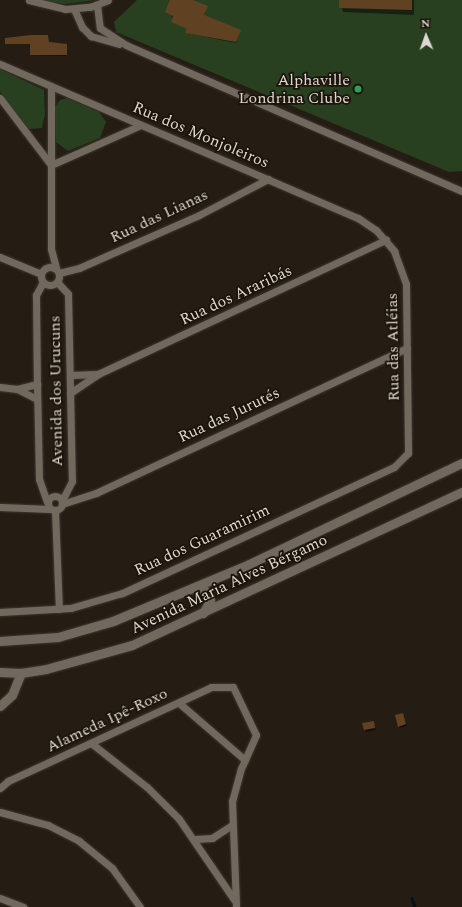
<!DOCTYPE html>
<html>
<head>
<meta charset="utf-8">
<style>
  body { margin:0 }
  #map { position:relative; width:462px; height:907px; overflow:hidden; background:#251d14; font-family:Spectral,serif }
  div>[style] { position:absolute }
  [style*='--x'] { left:calc(var(--x)*1px); top:calc(var(--y)*1px); width:calc(var(--w)*1px); rotate:calc(var(--a)*1deg) }
  .green>* { inset:0; background:#284020 }
  .shadow>* { inset:0; background:#0007 }
  .stream>* { height:2.5px; margin:-1.25px; padding:0 1.25px; transform-origin:1.25px; border-radius:1.25px; background:#00131d }
  .building>* { inset:0; background:#604223 }
  .roads { filter:drop-shadow(0 0 1px #403934) drop-shadow(0 0 1px #403934) }
  .minor>* { height:7px; margin:-3.5px; padding:0 3.5px; transform-origin:3.5px; border-radius:3.5px; background:#72695e }
  .minor>.ring { margin:-3.5px; padding:0; box-sizing:content-box; background:none; border:7px solid #72695e; border-radius:50% }
  .tertiary>* { height:9px; margin:-4.5px; padding:0 4.5px; transform-origin:4.5px; border-radius:4.5px; background:#72695e }
  .dots>* { width:11px; height:11px; translate:-50% -50%; box-sizing:border-box; border:2px solid #1c140b; border-radius:50% }
  span { translate:-50% -50%; white-space:nowrap; text-align:center; line-height:1.15; -webkit-text-stroke:3.5px #1c140b; paint-order:stroke }
  .poi-label { font-size:16px; color:#ddd7d1 }
  .right { translate:-100% -50%; text-align:right }
  .street-label { font-size:16px; color:#ddd7d1 }
  .north { position:absolute; left:406px; top:16px; width:40px; height:40px; -webkit-text-stroke:3px #1c140b; paint-order:stroke; rotate:358deg; font-size:11px; font-weight:700; line-height:16px; text-align:center; color:#ddd7d1 }
  .north::after { content:''; display:block; margin:auto; width:14px; height:18px; background:#ddd7d1; clip-path:polygon(50% 0,100% 100%,50% 72%,0 100%) }
</style>
</head>
<body>
<div id="map">
  <div class="green">
    <i style="clip-path:polygon(40px 0,96px 0,65px 4px)"></i>
    <i style="clip-path:polygon(137px 0,462px 0,462px 171px,449px 172px,116px 32px,114px 22px)"></i>
    <i style="clip-path:polygon(0 69px,44px 90px,45px 114px,42px 128px,29px 129px,0 92px)"></i>
    <i style="clip-path:polygon(67px 98px,99px 112px,106px 122px,100px 138px,68px 151px,56px 142px,55px 107px,60px 100px)"></i>
  </div>
  <div class="shadow">
    <i style="clip-path:polygon(171px 0,191px 0,207px 7px,204px 16px,240px 31px,236px 43px,186px 33px,188px 29px,172px 22px)"></i>
    <i style="clip-path:polygon(340px 0,414px 0,414px 15px,343px 12px)"></i>
    <i style="clip-path:polygon(48px 36px,49px 43px,66px 45px,66px 56px,32px 55px,31px 44px,6px 43px)"></i>
    <i style="clip-path:polygon(404px 716px,407px 726px,400px 728px,399px 726px)"></i>
    <i style="clip-path:polygon(373px 722px,376px 730px,366px 732px,364px 723px)"></i>
  </div>
  <div class="stream">
    <i style="--x:412;--y:898;--w:9;--a:72"></i>
  </div>
  <div class="building">
    <i style="clip-path:polygon(170px 0,193px 0,208px 6px,204px 15px,241px 30px,236px 42px,185px 33px,187px 29px,171px 22px,173px 16px,165px 12px)"></i>
    <i style="clip-path:polygon(339px 0,412px 0,412px 10px,339px 8px)"></i>
    <i style="clip-path:polygon(31px 35px,48px 35px,49px 42px,67px 44px,67px 55px,30px 55px,30px 44px,5px 44px,5px 38px)"></i>
    <i style="clip-path:polygon(403px 713px,406px 724px,398px 727px,395px 715px)"></i>
    <i style="clip-path:polygon(374px 721px,375px 728px,364px 730px,362px 723px)"></i>
  </div>
  <div class="roads">
    <div class="minor">
      <i style="--x:29;--y:0;--w:37;--a:14"></i>
      <i style="--x:65;--y:9;--w:25;--a:-5"></i>
      <i style="--x:90;--y:7;--w:19;--a:-21"></i>
      <i style="--x:97;--y:5;--w:23;--a:83"></i>
      <i style="--x:100;--y:28;--w:31;--a:33"></i>
      <i style="--x:126;--y:45;--w:366;--a:23.5"></i>
      <i style="--x:74;--y:9;--w:20;--a:66"></i>
      <i style="--x:82;--y:27;--w:13;--a:45"></i>
      <i style="--x:91;--y:36;--w:29;--a:16"></i>
      <i style="--x:0;--y:64;--w:390;--a:23.3"></i>
      <i style="--x:358;--y:218;--w:22;--a:34"></i>
      <i style="--x:376;--y:230;--w:28;--a:49"></i>
      <i style="--x:394;--y:251;--w:35;--a:70"></i>
      <i style="--x:406;--y:284;--w:169;--a:89.3"></i>
      <i style="--x:408;--y:453;--w:20;--a:135"></i>
      <i style="--x:394;--y:467;--w:300;--a:155.1"></i>
      <i style="--x:122;--y:593;--w:53;--a:163.6"></i>
      <i style="--x:71;--y:608;--w:71;--a:176.8"></i>
      <i style="--x:51;--y:86;--w:163;--a:90"></i>
      <i style="--x:51;--y:249;--w:20;--a:75"></i>
      <i style="--x:0;--y:98;--w:84;--a:52.7"></i>
      <i style="--x:51;--y:165;--w:98;--a:-24"></i>
      <i style="--x:0;--y:257;--w:44;--a:22.5"></i>
      <i class="ring" style="left:41px;top:267px;width:11px;height:11px"></i>
      <i style="--x:59;--y:273;--w:21;--a:-14"></i>
      <i style="--x:79;--y:268;--w:131;--a:-23.8"></i>
      <i style="--x:199;--y:215;--w:78;--a:-27.6"></i>
      <i style="--x:43;--y:282;--w:15;--a:118"></i>
      <i style="--x:36;--y:295;--w:89;--a:89.4"></i>
      <i style="--x:37;--y:384;--w:95;--a:88.8"></i>
      <i style="--x:39;--y:479;--w:24;--a:71"></i>
      <i style="--x:57;--y:282;--w:16;--a:47"></i>
      <i style="--x:68;--y:294;--w:187;--a:88.8"></i>
      <i style="--x:72;--y:481;--w:22;--a:117"></i>
      <i style="--x:70;--y:375;--w:28;--a:-2"></i>
      <i style="--x:0;--y:387;--w:17;--a:7"></i>
      <i style="--x:17;--y:389;--w:22;--a:27"></i>
      <i style="--x:17;--y:389;--w:21;--a:-14"></i>
      <i style="--x:70;--y:393;--w:34;--a:-34"></i>
      <i style="--x:98;--y:374;--w:318;--a:-25"></i>
      <i class="ring" style="left:48px;top:496px;width:7px;height:7px"></i>
      <i style="--x:62;--y:504;--w:36;--a:-18"></i>
      <i style="--x:96;--y:493;--w:343;--a:-25"></i>
      <i style="--x:0;--y:507;--w:50;--a:2.3"></i>
      <i style="--x:55;--y:511;--w:98;--a:87.7"></i>
      <i style="--x:179;--y:703;--w:87;--a:40.8"></i>
      <i style="--x:91;--y:743;--w:71;--a:38.2"></i>
      <i style="--x:147;--y:787;--w:45;--a:45"></i>
      <i style="--x:179;--y:819;--w:99;--a:55.7"></i>
      <i style="--x:0;--y:788;--w:11;--a:-41"></i>
      <i style="--x:8;--y:781;--w:224;--a:-24.8"></i>
      <i style="--x:211;--y:687;--w:22;--a:0"></i>
      <i style="--x:233;--y:687;--w:53;--a:64.4"></i>
      <i style="--x:256;--y:735;--w:36;--a:114"></i>
      <i style="--x:241;--y:768;--w:34;--a:105"></i>
      <i style="--x:232;--y:801;--w:106;--a:87.8"></i>
      <i style="--x:0;--y:812;--w:50;--a:15.2"></i>
      <i style="--x:48;--y:825;--w:35;--a:27"></i>
      <i style="--x:79;--y:841;--w:43;--a:39.3"></i>
      <i style="--x:112;--y:868;--w:48;--a:54.3"></i>
      <i style="--x:195;--y:839;--w:17;--a:-3"></i>
      <i style="--x:212;--y:838;--w:24;--a:-33"></i>
      <i style="--x:0;--y:898;--w:25;--a:21"></i>
    </div>
    <div class="tertiary">
      <i style="--x:198;--y:586;--w:11;--a:34"></i>
      <i style="--x:207;--y:592;--w:9;--a:69"></i>
      <i style="--x:210;--y:600;--w:15;--a:118"></i>
      <i style="--x:0;--y:641;--w:58;--a:-3.9"></i>
      <i style="--x:58;--y:637;--w:57;--a:-16.2"></i>
      <i style="--x:113;--y:621;--w:147;--a:-22.7"></i>
      <i style="--x:249;--y:564;--w:236;--a:-25.4"></i>
      <i style="--x:0;--y:672;--w:21;--a:3"></i>
      <i style="--x:21;--y:673;--w:25;--a:-9"></i>
      <i style="--x:46;--y:669;--w:89;--a:-15.6"></i>
      <i style="--x:132;--y:645;--w:364;--a:-24.9"></i>
      <i style="--x:0;--y:706;--w:16;--a:-43"></i>
      <i style="--x:12;--y:695;--w:24;--a:-68"></i>
    </div>
  </div>
  <div class="dots">
    <i style="left:358px;top:89px;background:#2e9e5b"></i>
  </div>
  <div class="poi-label">
    <span class="right" style="left:350px;top:89px">Alphaville<br>Londrina Clube</span>
  </div>
  <div class="street-label">
    <span style="left:201px;top:135px;rotate:23deg">Rua dos Monjoleiros</span>
    <span style="left:159px;top:216px;rotate:-25deg">Rua das Lianas</span>
    <span style="left:236px;top:295px;rotate:-25deg">Rua dos Araribás</span>
    <span style="left:393px;top:347px;rotate:-91deg">Rua das Atléias</span>
    <span style="left:56px;top:391px;rotate:-91deg">Avenida dos Urucuns</span>
    <span style="left:229px;top:415px;rotate:-25deg">Rua das Jurutés</span>
    <span style="left:202px;top:540px;rotate:-25deg">Rua dos Guaramirim</span>
    <span style="left:229px;top:584px;rotate:-25deg">Avenida Maria Alves Bérgamo</span>
    <span style="left:107px;top:720px;rotate:-25deg">Alameda Ipê-Roxo</span>
  </div>
  <div class="north">N</div>
</div>
</body>
</html>
